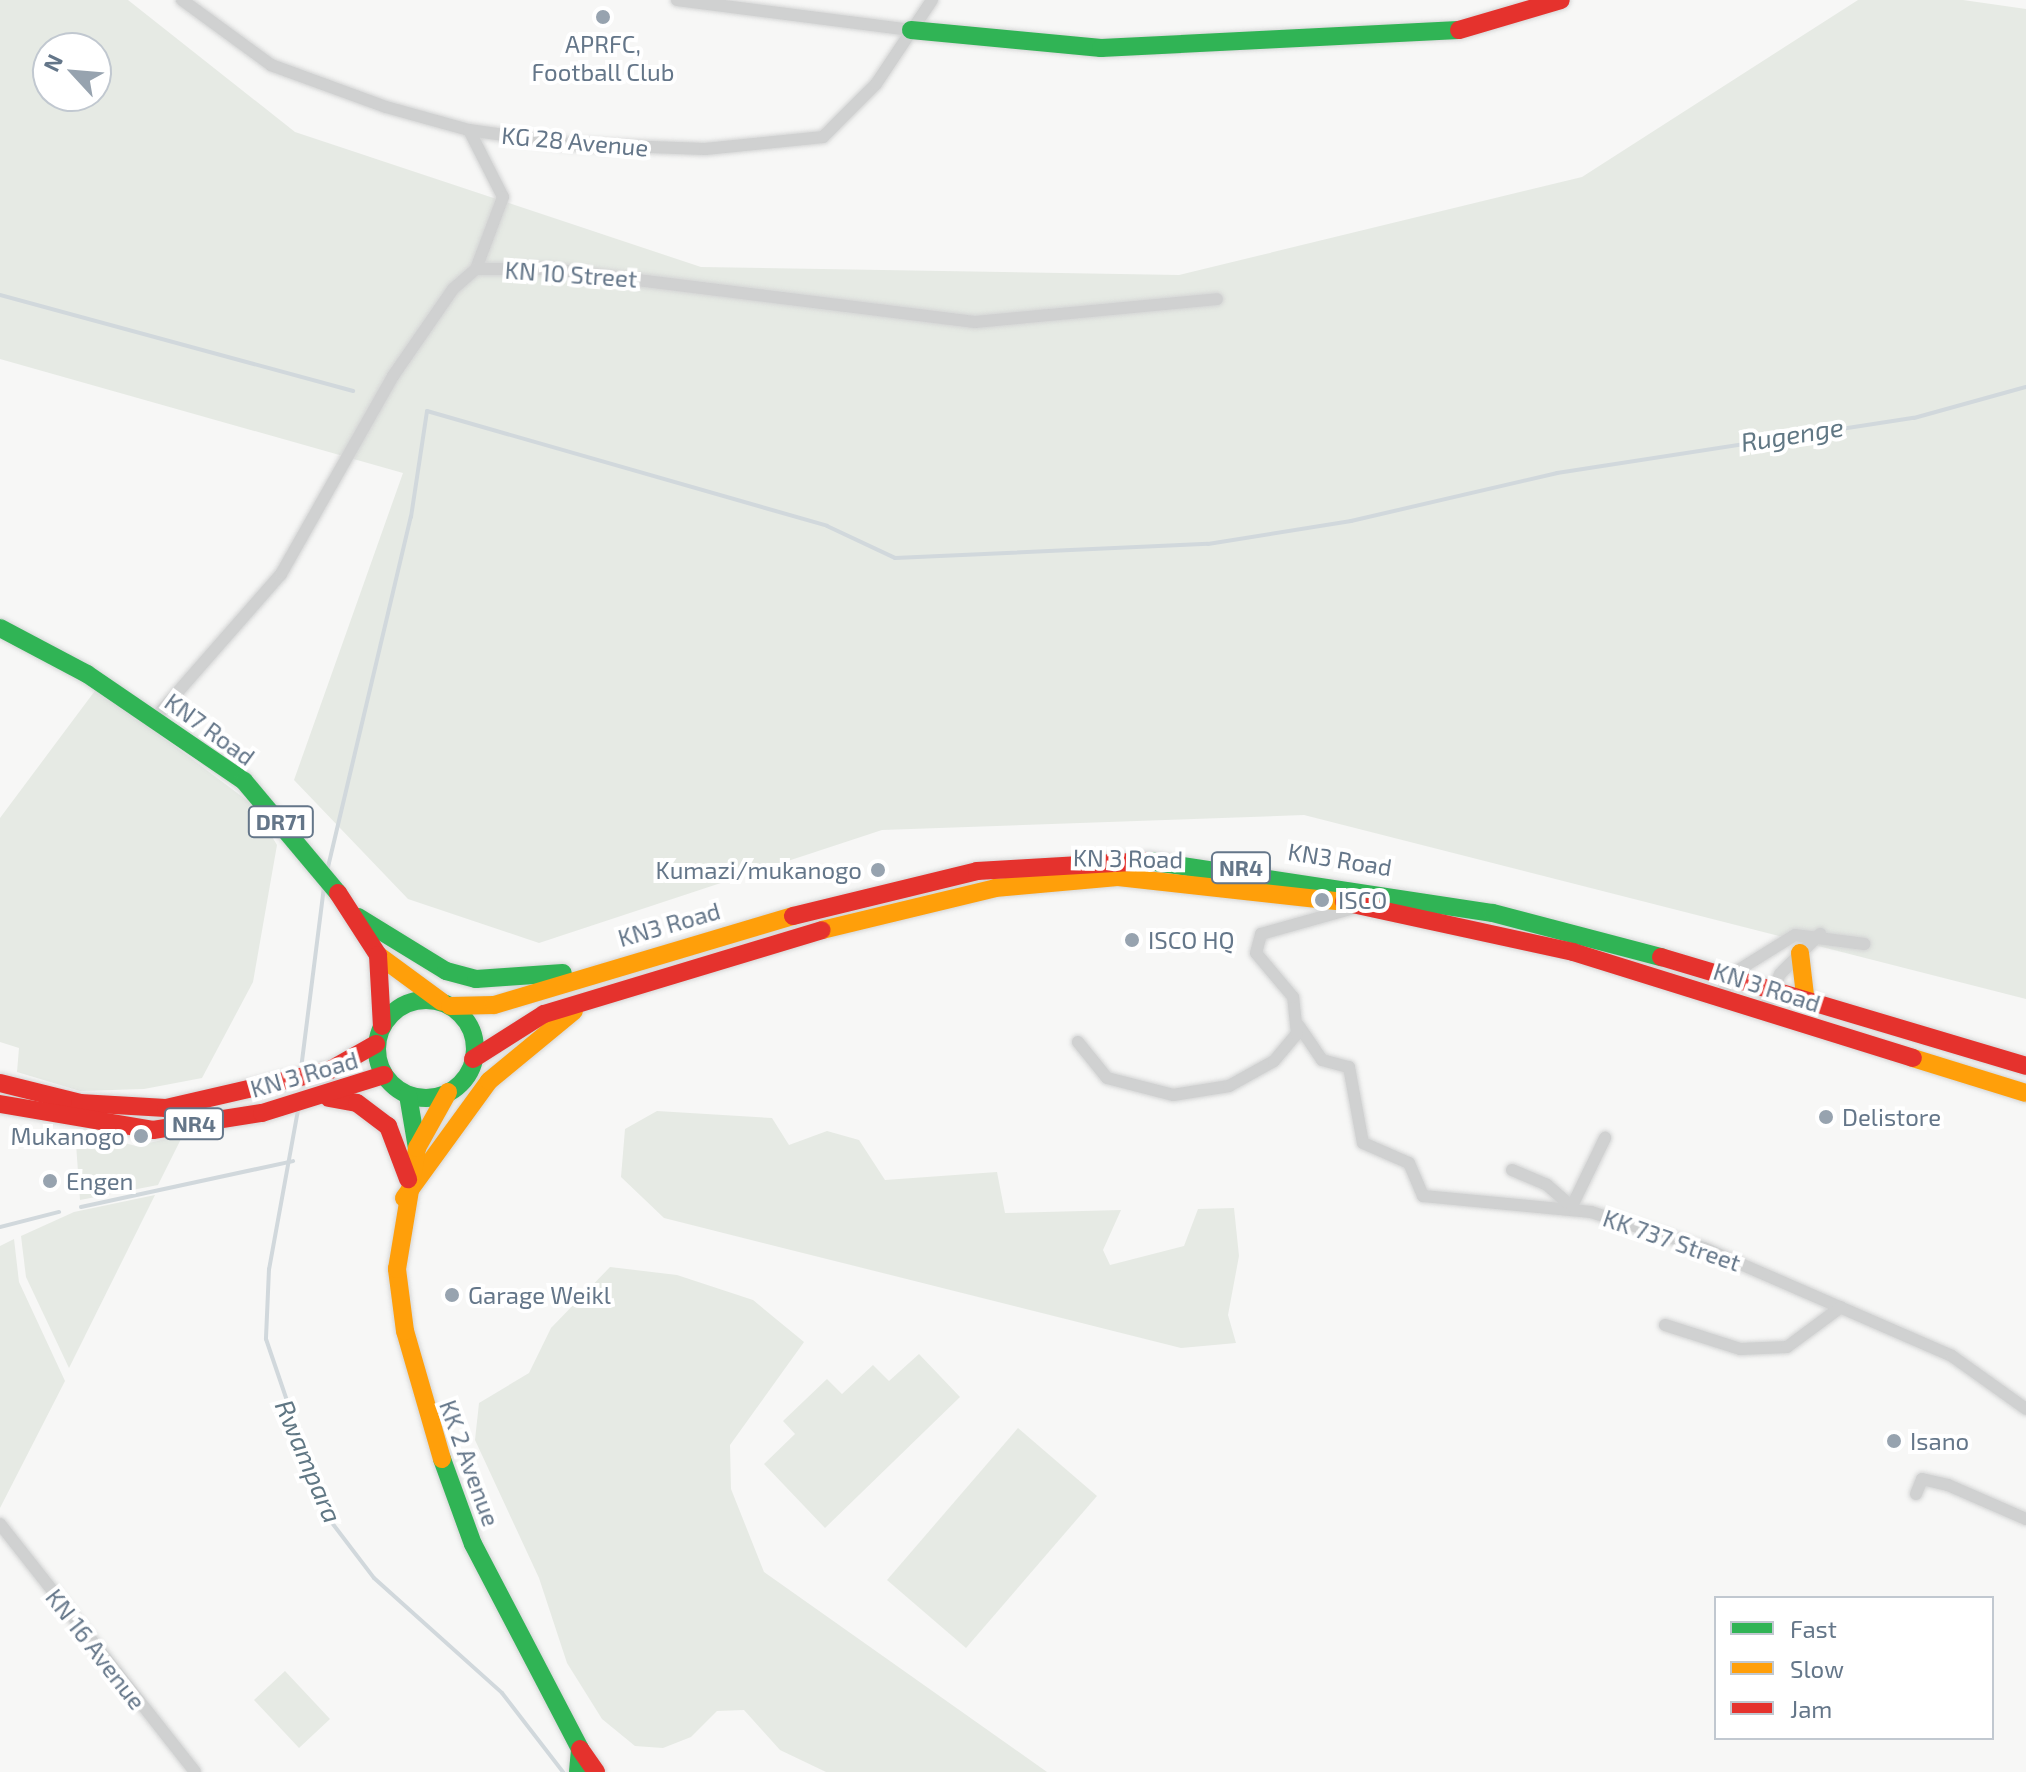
<!DOCTYPE html>
<html>
<head>
<meta charset="utf-8">
<style>
  body { margin:0 }
  #map { position:relative; width:2026px; height:1772px; overflow:hidden; background:#f7f7f6; font-family:"Exo 2",sans-serif }
  div>[style] { position:absolute }
  [style*='--x'] { left:calc(var(--x)*1px); top:calc(var(--y)*1px); width:calc(var(--w)*1px); rotate:calc(var(--a)*1deg) }
  .green>* { inset:0; background:#e6eae4 }
  .stream>* { height:4px; margin:-2px; padding:0 2px; transform-origin:2px; border-radius:2px; background:#d1d8dc }
  .roads { filter:drop-shadow(0 0 2px #d4d5d5) drop-shadow(0 0 2px #d4d5d5) }
  .street>* { height:12px; margin:-6px; padding:0 6px; transform-origin:6px; border-radius:6px; background:#d0d1d1 }
  .fast>* { height:18px; margin:-9px; padding:0 9px; transform-origin:9px; border-radius:9px; background:#30b455 }
  .fast>.ring { margin:-9px; padding:0; box-sizing:content-box; background:none; border:18px solid #30b455; border-radius:50% }
  .slow>* { height:18px; margin:-9px; padding:0 9px; transform-origin:9px; border-radius:9px; background:#ff9f0a }
  .jam>* { height:18px; margin:-9px; padding:0 9px; transform-origin:9px; border-radius:9px; background:#e5322d }
  .dots>* { width:22px; height:22px; translate:-50% -50%; box-sizing:border-box; border:4px solid #fff; border-radius:50% }
  span { translate:-50% -50%; white-space:nowrap; text-align:center; line-height:1.15; -webkit-text-stroke:8px #fff; paint-order:stroke }
  .shield-label span { padding:2px 6px; background:#fff; border:2px solid; border-radius:6px; -webkit-text-stroke-width:0 }
  .shield-label { font-size:22px; color:#647689; font-weight:700 }
  .poi-label { font-size:24px; color:#647689 }
  .right { translate:-100% -50%; text-align:right }
  .left { translate:0 -50%; text-align:left }
  .street-label { font-size:24px; color:#647689 }
  .water-label { font-size:26px; color:#607784; font-style:italic }
  .legend { position:absolute; left:1714px; top:1596px; width:280px; height:144px; box-sizing:border-box; background:#fff; border:2px solid #c1c8d0; margin:0; padding:10px 14px; list-style:none; font-size:24px; color:#647689 }
  .legend li { display:flex; align-items:center; gap:16px; height:40px }
  .legend b { width:40px; border:2px solid #c1c8d0 }
  .north { position:absolute; left:32px; top:32px; width:80px; height:80px; box-sizing:border-box; background:#fff; border:2px solid #c1c8d0; border-radius:50%; rotate:296deg; font-size:22px; font-weight:700; line-height:32px; text-align:center; color:#647689 }
  .north::after { content:''; display:block; margin:auto; width:28px; height:36px; background:#97a3af; clip-path:polygon(50% 0,100% 100%,50% 72%,0 100%) }
</style>
</head>
<body>
<div id="map">
  <div class="green">
    <i style="clip-path:polygon(evenodd,0 0,128px 0,295px 132px,701px 267px,1179px 275px,1582px 177px,1858px 0,1963px 0,2026px 9px,2026px 999px,1304px 815px,882px 830px,539px 943px,408px 899px,294px 780px,403px 473px,0 359px,0 0,48px 48px,96px 48px,96px 96px,48px 96px,48px 48px)"></i>
    <i style="clip-path:polygon(97px 688px,252px 804px,277px 845px,253px 982px,202px 1078px,144px 1089px,80px 1091px,17px 1072px,19px 1048px,0 1042px,0 818px)"></i>
    <i style="clip-path:polygon(657px 1111px,772px 1118px,789px 1145px,827px 1131px,859px 1140px,885px 1180px,997px 1172px,1005px 1213px,1121px 1210px,1103px 1250px,1110px 1265px,1184px 1246px,1198px 1209px,1234px 1208px,1239px 1256px,1228px 1315px,1236px 1343px,1181px 1348px,664px 1218px,621px 1177px,625px 1129px)"></i>
    <i style="clip-path:polygon(75px 1130px,136px 1146px,183px 1135px,158px 1185px,80px 1200px)"></i>
    <i style="clip-path:polygon(155px 1195px,69px 1368px,26px 1277px,21px 1236px,74px 1212px)"></i>
    <i style="clip-path:polygon(14px 1239px,19px 1282px,65px 1381px,0 1508px,0 1246px)"></i>
    <i style="clip-path:polygon(610px 1267px,677px 1275px,753px 1300px,804px 1342px,730px 1445px,731px 1489px,764px 1572px,1047px 1772px,826px 1772px,780px 1750px,744px 1710px,717px 1711px,691px 1737px,663px 1748px,635px 1746px,602px 1719px,567px 1663px,539px 1578px,475px 1440px,479px 1403px,529px 1373px,551px 1328px)"></i>
    <i style="clip-path:polygon(919px 1354px,960px 1397px,825px 1528px,764px 1464px,795px 1434px,783px 1421px,827px 1379px,842px 1394px,873px 1365px,889px 1381px)"></i>
    <i style="clip-path:polygon(1018px 1428px,1097px 1496px,966px 1648px,887px 1580px)"></i>
    <i style="clip-path:polygon(285px 1671px,330px 1719px,299px 1748px,254px 1700px)"></i>
  </div>
  <div class="stream">
    <i style="--x:0;--y:295;--w:366;--a:15.2"></i>
    <i style="--x:328;--y:867;--w:360;--a:-76.7"></i>
    <i style="--x:411;--y:517;--w:107;--a:-81.4"></i>
    <i style="--x:427;--y:411;--w:416;--a:16"></i>
    <i style="--x:827;--y:526;--w:75;--a:25.2"></i>
    <i style="--x:895;--y:558;--w:313;--a:-2.6"></i>
    <i style="--x:1208;--y:544;--w:145;--a:-9.1"></i>
    <i style="--x:1351;--y:521;--w:212;--a:-13.1"></i>
    <i style="--x:1557;--y:473;--w:361;--a:-8.8"></i>
    <i style="--x:1914;--y:418;--w:116;--a:-15.5"></i>
    <i style="--x:301;--y:1069;--w:182;--a:-82.8"></i>
    <i style="--x:298;--y:1110;--w:162;--a:100.3"></i>
    <i style="--x:269;--y:1269;--w:70;--a:92.5"></i>
    <i style="--x:266;--y:1339;--w:186;--a:71.2"></i>
    <i style="--x:326;--y:1515;--w:79;--a:52.7"></i>
    <i style="--x:374;--y:1578;--w:172;--a:41.9"></i>
    <i style="--x:502;--y:1693;--w:100;--a:52.3"></i>
    <i style="--x:81;--y:1207;--w:217;--a:-12.2"></i>
    <i style="--x:0;--y:1227;--w:61;--a:-14.3"></i>
  </div>
  <div class="roads">
    <div class="street">
      <i style="--x:182;--y:0;--w:110;--a:36.1"></i>
      <i style="--x:271;--y:65;--w:122;--a:20.1"></i>
      <i style="--x:386;--y:107;--w:86;--a:15.5"></i>
      <i style="--x:469;--y:130;--w:99;--a:8.1"></i>
      <i style="--x:567;--y:144;--w:138;--a:2.1"></i>
      <i style="--x:705;--y:149;--w:119;--a:-5.8"></i>
      <i style="--x:823;--y:137;--w:75;--a:-45"></i>
      <i style="--x:876;--y:84;--w:101;--a:-56.3"></i>
      <i style="--x:677;--y:0;--w:236;--a:7.3"></i>
      <i style="--x:469;--y:130;--w:75;--a:63.1"></i>
      <i style="--x:503;--y:197;--w:77;--a:110.6"></i>
      <i style="--x:155;--y:718;--w:191;--a:-48.8"></i>
      <i style="--x:281;--y:574;--w:227;--a:-60.5"></i>
      <i style="--x:393;--y:376;--w:106;--a:-55.4"></i>
      <i style="--x:453;--y:289;--w:30;--a:-41"></i>
      <i style="--x:476;--y:269;--w:73;--a:0"></i>
      <i style="--x:549;--y:269;--w:429;--a:7.1"></i>
      <i style="--x:975;--y:322;--w:243;--a:-5.4"></i>
      <i style="--x:1721;--y:997;--w:25;--a:-64"></i>
      <i style="--x:1732;--y:974;--w:74;--a:-31.8"></i>
      <i style="--x:1795;--y:935;--w:70;--a:7.4"></i>
      <i style="--x:1764;--y:1011;--w:40;--a:-66.6"></i>
      <i style="--x:1780;--y:974;--w:57;--a:-45"></i>
      <i style="--x:1299;--y:1026;--w:41;--a:55.9"></i>
      <i style="--x:1322;--y:1060;--w:28;--a:15"></i>
      <i style="--x:1349;--y:1067;--w:77;--a:79.6"></i>
      <i style="--x:1363;--y:1143;--w:50;--a:23.5"></i>
      <i style="--x:1409;--y:1163;--w:36;--a:67"></i>
      <i style="--x:1423;--y:1196;--w:169;--a:5.4"></i>
      <i style="--x:1591;--y:1212;--w:119;--a:17.7"></i>
      <i style="--x:1704;--y:1248;--w:270;--a:23.5"></i>
      <i style="--x:1952;--y:1356;--w:91;--a:35.6"></i>
      <i style="--x:1078;--y:1042;--w:46;--a:51.1"></i>
      <i style="--x:1107;--y:1078;--w:68;--a:14.4"></i>
      <i style="--x:1173;--y:1095;--w:57;--a:-9.1"></i>
      <i style="--x:1229;--y:1086;--w:51;--a:-29.1"></i>
      <i style="--x:1274;--y:1061;--w:35;--a:-50"></i>
      <i style="--x:1297;--y:1034;--w:37;--a:-96"></i>
      <i style="--x:1293;--y:997;--w:57;--a:-130.1"></i>
      <i style="--x:1256;--y:953;--w:20;--a:-75"></i>
      <i style="--x:1261;--y:934;--w:100;--a:-15.7"></i>
      <i style="--x:1512;--y:1170;--w:38;--a:23"></i>
      <i style="--x:1547;--y:1185;--w:38;--a:41"></i>
      <i style="--x:1572;--y:1206;--w:76;--a:-64.1"></i>
      <i style="--x:1665;--y:1325;--w:79;--a:17.7"></i>
      <i style="--x:1740;--y:1349;--w:47;--a:-2.4"></i>
      <i style="--x:1787;--y:1347;--w:67;--a:-36.5"></i>
      <i style="--x:1916;--y:1494;--w:16;--a:-68"></i>
      <i style="--x:1922;--y:1479;--w:27;--a:13"></i>
      <i style="--x:1948;--y:1485;--w:85;--a:23.6"></i>
      <i style="--x:0;--y:1524;--w:315;--a:51.8"></i>
    </div>
    <div class="fast">
      <i style="--x:911;--y:30;--w:191;--a:5.4"></i>
      <i style="--x:1101;--y:48;--w:358;--a:-2.9"></i>
      <i style="--x:0;--y:628;--w:98;--a:27.9"></i>
      <i style="--x:87;--y:674;--w:190;--a:34.3"></i>
      <i style="--x:244;--y:781;--w:146;--a:50"></i>
      <i style="--x:1149;--y:861;--w:348;--a:8.6"></i>
      <i style="--x:1493;--y:913;--w:174;--a:14.7"></i>
      <i style="--x:358;--y:917;--w:103;--a:31.5"></i>
      <i style="--x:446;--y:971;--w:31;--a:15"></i>
      <i style="--x:476;--y:979;--w:87;--a:-3.9"></i>
      <i class="ring" style="left:377px;top:1000px;width:80px;height:80px"></i>
      <i style="--x:408;--y:1095;--w:54;--a:80.4"></i>
      <i style="--x:442;--y:1459;--w:90;--a:70"></i>
      <i style="--x:473;--y:1544;--w:231;--a:62.4"></i>
      <i style="--x:580;--y:1749;--w:23;--a:95"></i>
    </div>
    <div class="slow">
      <i style="--x:822;--y:930;--w:178;--a:-13.6"></i>
      <i style="--x:995;--y:888;--w:123;--a:-5.1"></i>
      <i style="--x:1118;--y:877;--w:227;--a:6.3"></i>
      <i style="--x:1800;--y:953;--w:42;--a:83.2"></i>
      <i style="--x:378;--y:955;--w:79;--a:36.3"></i>
      <i style="--x:450;--y:1006;--w:44;--a:-1.3"></i>
      <i style="--x:494;--y:1005;--w:312;--a:-16.6"></i>
      <i style="--x:1913;--y:1058;--w:118;--a:17.2"></i>
      <i style="--x:404;--y:1198;--w:145;--a:-54"></i>
      <i style="--x:489;--y:1081;--w:110;--a:-39.5"></i>
      <i style="--x:442;--y:1459;--w:133;--a:-106.1"></i>
      <i style="--x:405;--y:1331;--w:63;--a:-97.4"></i>
      <i style="--x:397;--y:1269;--w:123;--a:-80.6"></i>
      <i style="--x:417;--y:1148;--w:64;--a:-61"></i>
    </div>
    <div class="jam">
      <i style="--x:1459;--y:30;--w:106;--a:-16.4"></i>
      <i style="--x:338;--y:893;--w:74;--a:57.2"></i>
      <i style="--x:378;--y:955;--w:71;--a:86.8"></i>
      <i style="--x:1344;--y:902;--w:234;--a:12.3"></i>
      <i style="--x:1573;--y:952;--w:356;--a:17.3"></i>
      <i style="--x:793;--y:916;--w:189;--a:-13.7"></i>
      <i style="--x:977;--y:871;--w:172;--a:-3.3"></i>
      <i style="--x:1661;--y:957;--w:381;--a:16.6"></i>
      <i style="--x:473;--y:1059;--w:84;--a:-32.4"></i>
      <i style="--x:544;--y:1014;--w:290;--a:-16.8"></i>
      <i style="--x:0;--y:1083;--w:82;--a:14"></i>
      <i style="--x:80;--y:1103;--w:86;--a:3.3"></i>
      <i style="--x:166;--y:1108;--w:168;--a:-13"></i>
      <i style="--x:330;--y:1070;--w:53;--a:-29.5"></i>
      <i style="--x:329;--y:1098;--w:28;--a:10"></i>
      <i style="--x:357;--y:1103;--w:39;--a:37"></i>
      <i style="--x:388;--y:1126;--w:57;--a:69.3"></i>
      <i style="--x:0;--y:1104;--w:155;--a:9.6"></i>
      <i style="--x:153;--y:1130;--w:110;--a:-8.9"></i>
      <i style="--x:262;--y:1113;--w:128;--a:-17.3"></i>
      <i style="--x:580;--y:1749;--w:28;--a:55"></i>
    </div>
  </div>
  <div class="dots">
    <i style="left:603px;top:17px;background:#97a3af"></i>
    <i style="left:878px;top:870px;background:#97a3af"></i>
    <i style="left:1322px;top:900px;background:#97a3af"></i>
    <i style="left:1132px;top:940px;background:#97a3af"></i>
    <i style="left:1826px;top:1117px;background:#97a3af"></i>
    <i style="left:141px;top:1136px;background:#97a3af"></i>
    <i style="left:50px;top:1181px;background:#97a3af"></i>
    <i style="left:452px;top:1295px;background:#97a3af"></i>
    <i style="left:1894px;top:1441px;background:#97a3af"></i>
  </div>
  <div class="shield-label">
    <span style="left:281px;top:822px">DR71</span>
    <span style="left:1241px;top:868px">NR4</span>
    <span style="left:194px;top:1124px">NR4</span>
  </div>
  <div class="poi-label">
    <span style="left:603px;top:58px">APRFC,<br>Football Club</span>
    <span class="right" style="left:862px;top:870px">Kumazi/mukanogo</span>
    <span class="left" style="left:1338px;top:900px">ISCO</span>
    <span class="left" style="left:1148px;top:940px">ISCO HQ</span>
    <span class="left" style="left:1842px;top:1117px">Delistore</span>
    <span class="right" style="left:125px;top:1136px">Mukanogo</span>
    <span class="left" style="left:66px;top:1181px">Engen</span>
    <span class="left" style="left:468px;top:1295px">Garage Weikl</span>
    <span class="left" style="left:1910px;top:1441px">Isano</span>
  </div>
  <div class="street-label">
    <span style="left:575px;top:141px;rotate:5deg">KG 28 Avenue</span>
    <span style="left:571px;top:274px;rotate:4deg">KN 10 Street</span>
    <span style="left:210px;top:729px;rotate:36deg">KN7 Road</span>
    <span style="left:1128px;top:858px;rotate:1deg">KN 3 Road</span>
    <span style="left:1340px;top:859px;rotate:9deg">KN3 Road</span>
    <span style="left:669px;top:924px;rotate:-16deg">KN3 Road</span>
    <span style="left:1767px;top:987px;rotate:18deg">KN 3 Road</span>
    <span style="left:304px;top:1074px;rotate:-16deg">KN 3 Road</span>
    <span style="left:1672px;top:1240px;rotate:19deg">KK 737 Street</span>
    <span style="left:470px;top:1463px;rotate:70deg">KK 2 Avenue</span>
    <span style="left:96px;top:1649px;rotate:52deg">KN 16 Avenue</span>
  </div>
  <div class="water-label">
    <span style="left:1792px;top:434px;rotate:-9deg">Rugenge</span>
    <span style="left:309px;top:1461px;rotate:67deg">Rwampara</span>
  </div>
  <ul class="legend">
  <li><b style="height:10px;background:#30b455"></b>Fast</li>
  <li><b style="height:10px;background:#ff9f0a"></b>Slow</li>
  <li><b style="height:10px;background:#e5322d"></b>Jam</li>
  </ul>
  <div class="north">N</div>
</div>
</body>
</html>
